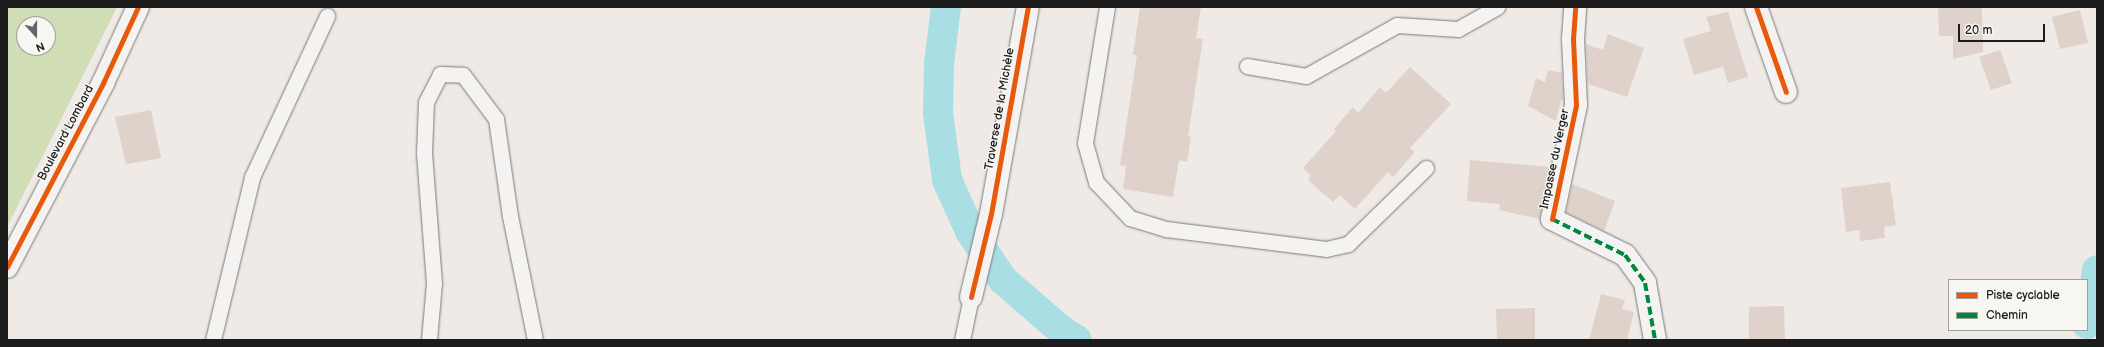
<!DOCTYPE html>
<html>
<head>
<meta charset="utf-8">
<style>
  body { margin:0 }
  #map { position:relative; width:2104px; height:347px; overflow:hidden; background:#efeae5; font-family:"Balsamiq Sans",sans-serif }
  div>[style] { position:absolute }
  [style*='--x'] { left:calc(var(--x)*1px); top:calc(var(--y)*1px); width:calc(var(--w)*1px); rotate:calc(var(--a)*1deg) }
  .green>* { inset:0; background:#d1deb5 }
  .canal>* { height:30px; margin:-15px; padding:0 15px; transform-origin:15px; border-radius:15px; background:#a8dee4 }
  .building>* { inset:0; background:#ded2cb }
  .roads { filter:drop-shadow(0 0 1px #7b7976) drop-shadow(0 0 1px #7b7976) }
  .service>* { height:15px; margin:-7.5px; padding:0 7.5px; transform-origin:7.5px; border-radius:7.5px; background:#f4f3f1 }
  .pedestrian>* { height:22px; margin:-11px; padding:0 11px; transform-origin:11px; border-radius:11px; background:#f4f3f1 }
  .minor>* { height:22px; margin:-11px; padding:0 11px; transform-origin:11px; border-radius:11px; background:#f4f3f1 }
  .quiet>* { height:4px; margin-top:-2px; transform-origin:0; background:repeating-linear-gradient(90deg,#00873e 0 8px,transparent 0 12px) }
  .cycleway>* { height:5px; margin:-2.5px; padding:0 2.5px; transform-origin:2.5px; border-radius:2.5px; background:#e8590c }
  span { translate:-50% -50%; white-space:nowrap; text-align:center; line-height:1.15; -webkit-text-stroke:3px #f6f6f2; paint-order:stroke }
  .street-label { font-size:12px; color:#1c1c1c }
  .frame { position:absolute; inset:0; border:8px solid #1c1c1c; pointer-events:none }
  .legend { position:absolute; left:1948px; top:279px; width:140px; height:52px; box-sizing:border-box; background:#f6f6f2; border:1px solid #9f9f9c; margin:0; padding:5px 7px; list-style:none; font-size:12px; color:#1c1c1c }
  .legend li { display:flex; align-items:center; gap:8px; height:20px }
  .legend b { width:20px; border:1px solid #9f9f9c }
  .north { position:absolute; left:16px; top:16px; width:40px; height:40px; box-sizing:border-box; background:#f6f6f2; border:1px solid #9f9f9c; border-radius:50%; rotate:159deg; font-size:11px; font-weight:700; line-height:16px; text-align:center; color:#1c1c1c }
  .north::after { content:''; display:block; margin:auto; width:14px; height:18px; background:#666462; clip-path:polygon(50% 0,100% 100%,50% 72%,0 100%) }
  .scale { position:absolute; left:1958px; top:24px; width:87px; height:18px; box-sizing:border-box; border:2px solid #1c1c1c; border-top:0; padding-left:5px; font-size:12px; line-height:14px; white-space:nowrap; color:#1c1c1c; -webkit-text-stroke:3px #f6f6f2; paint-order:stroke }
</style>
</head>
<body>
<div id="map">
  <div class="green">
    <i style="clip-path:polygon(evenodd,7px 7px,117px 7px,7px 227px,7px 7px,24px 24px,48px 24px,48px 48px,24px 48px,24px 24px)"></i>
  </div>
  <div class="canal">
    <i style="--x:946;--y:7;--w:56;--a:97.1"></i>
    <i style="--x:939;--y:63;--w:50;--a:91.1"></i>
    <i style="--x:938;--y:113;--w:68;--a:82.3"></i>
    <i style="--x:947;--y:180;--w:56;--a:65.7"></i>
    <i style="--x:970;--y:231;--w:59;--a:56"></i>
    <i style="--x:1003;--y:280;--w:78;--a:40.8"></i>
    <i style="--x:1062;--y:331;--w:17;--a:31"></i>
    <i style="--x:2087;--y:324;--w:9;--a:-63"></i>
    <i style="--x:2091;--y:316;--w:46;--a:-82.6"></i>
  </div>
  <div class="building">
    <i style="clip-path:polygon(1140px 7px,1201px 7px,1196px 38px,1203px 39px,1188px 136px,1191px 137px,1187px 162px,1179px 160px,1173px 197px,1123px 189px,1126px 166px,1120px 165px,1137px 55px,1133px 55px)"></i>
    <i style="clip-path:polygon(1938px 7px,1982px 7px,1983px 52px,1953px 59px,1953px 36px,1939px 36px)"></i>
    <i style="clip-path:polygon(2080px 10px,2088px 43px,2060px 49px,2052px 17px)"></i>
    <i style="clip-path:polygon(1728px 12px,1748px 77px,1728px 83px,1722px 64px,1722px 67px,1694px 75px,1683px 39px,1711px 31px,1706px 17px)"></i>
    <i style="clip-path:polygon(1608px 34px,1644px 48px,1627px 97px,1588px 84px,1586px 44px,1603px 50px)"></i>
    <i style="clip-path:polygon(2000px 50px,2012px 83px,1991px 90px,1979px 57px)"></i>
    <i style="clip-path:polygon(1410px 67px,1451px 104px,1410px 148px,1415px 152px,1393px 177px,1388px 172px,1355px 209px,1340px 195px,1333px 202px,1308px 180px,1311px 176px,1303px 168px,1336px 131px,1334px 129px,1353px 107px,1358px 113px,1380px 87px,1386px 93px)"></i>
    <i style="clip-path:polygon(1548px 70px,1562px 73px,1563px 100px,1561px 100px,1556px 121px,1528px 106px,1536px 78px,1545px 82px)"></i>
    <i style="clip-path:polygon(151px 110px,161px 158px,126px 164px,115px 117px)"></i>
    <i style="clip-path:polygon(1470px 160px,1550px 167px,1540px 219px,1499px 210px,1500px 204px,1467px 201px)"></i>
    <i style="clip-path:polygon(1890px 182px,1896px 225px,1884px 227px,1885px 238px,1860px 241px,1859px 230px,1846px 232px,1841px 188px)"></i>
    <i style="clip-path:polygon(1572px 184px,1615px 201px,1604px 231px,1566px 212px)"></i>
    <i style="clip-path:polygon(1601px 294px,1625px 300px,1622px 309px,1634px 312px,1627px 340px,1589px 340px)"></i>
    <i style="clip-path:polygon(1784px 306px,1785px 340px,1749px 340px,1749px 307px)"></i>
    <i style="clip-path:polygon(1535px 308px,1535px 340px,1497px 340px,1496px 309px)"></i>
  </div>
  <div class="roads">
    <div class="service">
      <i style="--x:1107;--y:7;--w:138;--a:99.2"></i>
      <i style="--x:1085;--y:143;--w:41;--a:74.2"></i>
      <i style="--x:1096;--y:182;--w:50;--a:46.6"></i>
      <i style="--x:1130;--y:218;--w:38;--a:17"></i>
      <i style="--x:1166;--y:229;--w:161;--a:7.1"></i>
      <i style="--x:1326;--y:249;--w:23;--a:-13"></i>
      <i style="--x:1348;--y:244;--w:109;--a:-44.3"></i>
      <i style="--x:1247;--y:66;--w:60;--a:9.6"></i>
      <i style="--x:1306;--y:76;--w:104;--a:-29.3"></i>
      <i style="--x:1397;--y:25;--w:61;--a:3.8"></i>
      <i style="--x:1458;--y:29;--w:45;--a:-29.4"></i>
      <i style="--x:213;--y:340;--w:168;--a:-76.5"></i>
      <i style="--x:252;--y:177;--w:178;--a:-65"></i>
      <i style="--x:429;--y:340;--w:57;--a:-85"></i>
      <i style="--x:434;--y:283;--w:130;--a:-94.4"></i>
      <i style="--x:424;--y:153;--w:51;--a:-87.8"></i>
      <i style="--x:426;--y:102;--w:31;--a:-63"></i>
      <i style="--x:440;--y:74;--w:23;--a:2"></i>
      <i style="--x:463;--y:75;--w:55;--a:53.1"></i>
      <i style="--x:496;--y:119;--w:98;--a:81.8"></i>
      <i style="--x:510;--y:216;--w:126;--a:78.6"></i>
      <i style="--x:962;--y:340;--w:44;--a:-78.2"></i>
    </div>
    <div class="pedestrian">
      <i style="--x:1552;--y:219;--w:81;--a:26.3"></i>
      <i style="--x:1625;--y:255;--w:34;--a:54"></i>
      <i style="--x:1645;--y:283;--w:58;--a:80"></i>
    </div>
    <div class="minor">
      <i style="--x:1756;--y:7;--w:90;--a:70.6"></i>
      <i style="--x:1552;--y:219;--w:116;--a:-78.1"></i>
      <i style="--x:1576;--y:105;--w:66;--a:-92.6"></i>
      <i style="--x:1573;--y:39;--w:32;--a:-86"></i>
      <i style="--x:7;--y:267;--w:208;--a:-62.4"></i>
      <i style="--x:103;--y:83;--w:84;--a:-65.3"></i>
      <i style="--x:971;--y:297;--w:85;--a:-76.5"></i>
      <i style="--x:991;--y:214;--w:210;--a:-79.9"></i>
    </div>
  </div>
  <div class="quiet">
    <i style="--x:1552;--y:219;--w:81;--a:26.3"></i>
    <i style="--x:1625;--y:255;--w:34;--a:54"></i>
    <i style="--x:1645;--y:283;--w:58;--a:80"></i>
  </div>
  <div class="cycleway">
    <i style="--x:1756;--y:7;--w:90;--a:70.6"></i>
    <i style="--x:1552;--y:219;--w:116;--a:-78.1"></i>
    <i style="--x:1576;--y:105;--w:66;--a:-92.6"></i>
    <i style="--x:1573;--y:39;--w:32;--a:-86"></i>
    <i style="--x:7;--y:267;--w:208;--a:-62.4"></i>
    <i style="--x:103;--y:83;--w:84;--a:-65.3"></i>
    <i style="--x:971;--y:297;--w:85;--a:-76.5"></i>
    <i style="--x:991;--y:214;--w:210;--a:-79.9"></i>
  </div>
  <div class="street-label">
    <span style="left:1000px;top:109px;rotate:-80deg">Traverse de la Michèle</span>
    <span style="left:66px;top:133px;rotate:-62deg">Boulevard Lombard</span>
    <span style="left:1555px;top:159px;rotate:-78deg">Impasse du Verger</span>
  </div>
  <div class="frame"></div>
  <ul class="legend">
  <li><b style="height:5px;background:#e8590c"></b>Piste cyclable</li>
  <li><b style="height:5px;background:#00873e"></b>Chemin</li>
  </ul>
  <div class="north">N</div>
  <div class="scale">20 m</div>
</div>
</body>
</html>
